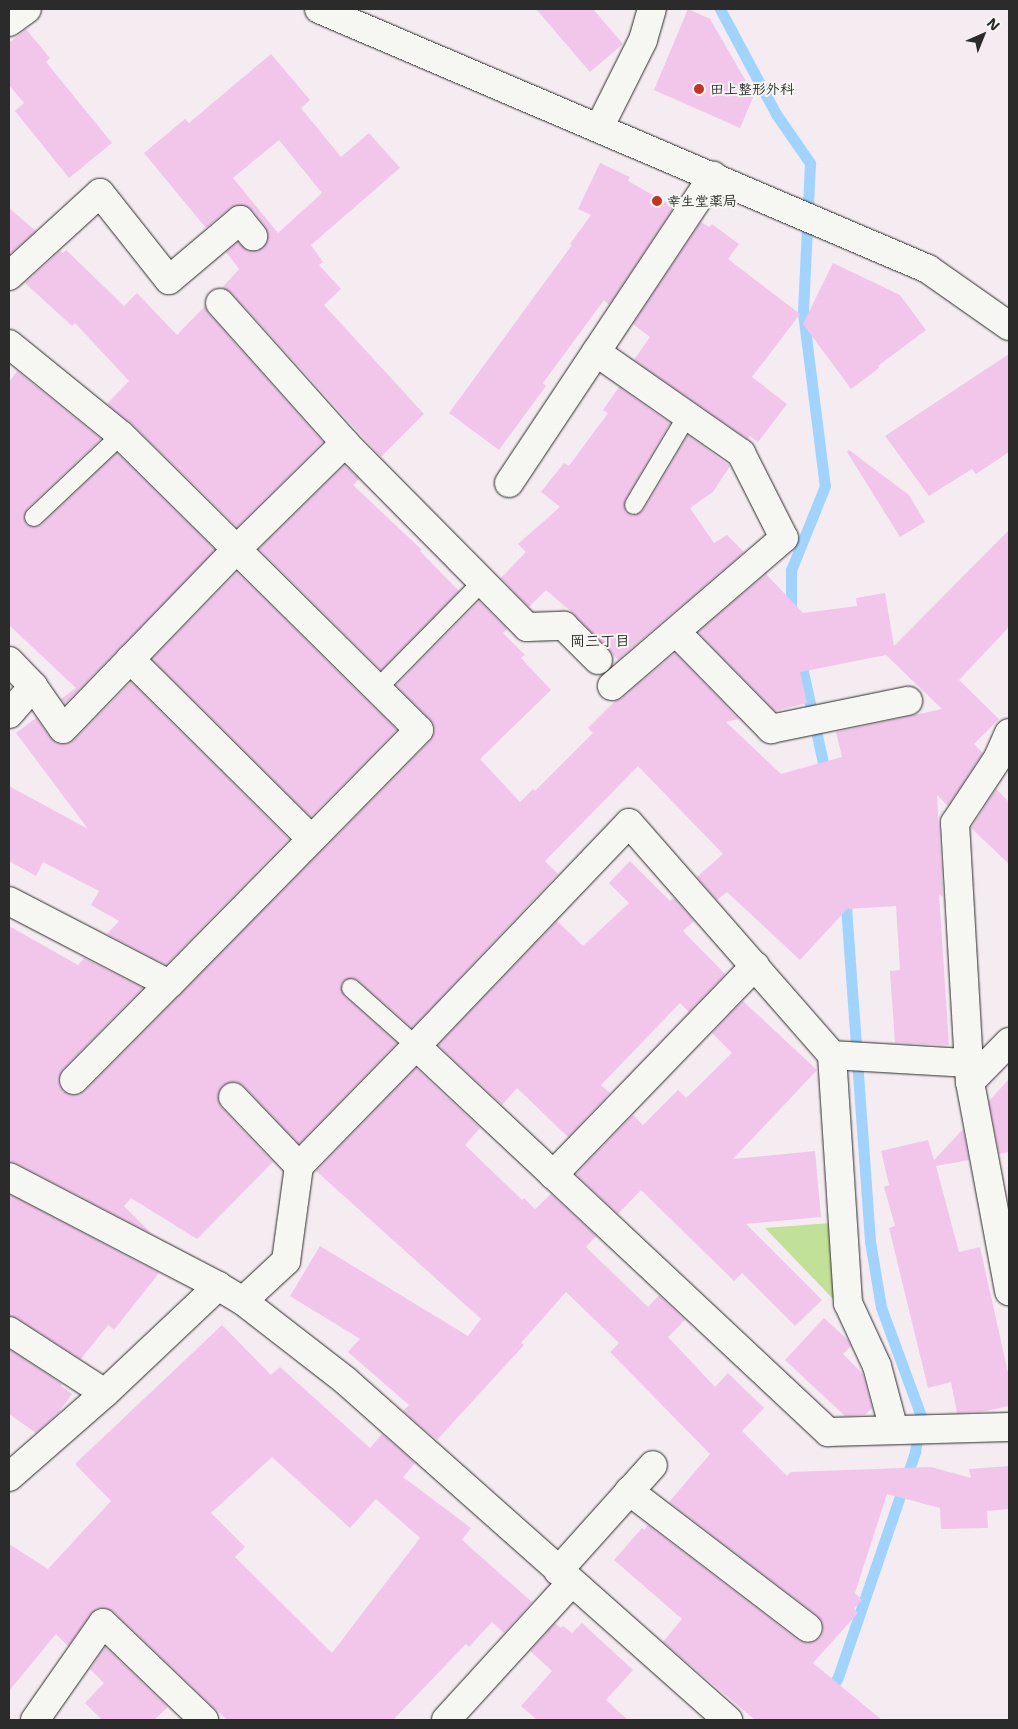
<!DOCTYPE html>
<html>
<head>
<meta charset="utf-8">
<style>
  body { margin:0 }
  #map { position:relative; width:1018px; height:1729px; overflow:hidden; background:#f5ecf1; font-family:"Shantell Sans","Klee One",sans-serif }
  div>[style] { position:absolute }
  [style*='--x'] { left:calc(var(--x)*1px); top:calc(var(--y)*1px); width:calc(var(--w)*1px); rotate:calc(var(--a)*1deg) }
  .green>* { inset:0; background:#c1e098 }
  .stream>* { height:11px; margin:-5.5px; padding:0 5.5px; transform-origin:5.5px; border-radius:5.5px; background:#a0d4fe }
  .building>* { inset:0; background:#f2c5eb }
  .roads { filter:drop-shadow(0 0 1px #2b2b2b) drop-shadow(0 0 1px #2b2b2b) }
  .service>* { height:18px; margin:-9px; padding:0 9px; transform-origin:9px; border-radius:9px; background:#f6f6f2 }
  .minor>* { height:28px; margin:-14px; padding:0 14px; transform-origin:14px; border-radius:14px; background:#f6f6f2 }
  .tertiary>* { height:28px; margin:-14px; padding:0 14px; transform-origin:14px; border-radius:14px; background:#f6f6f2 }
  .dots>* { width:14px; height:14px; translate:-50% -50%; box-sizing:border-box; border:2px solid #f6f6f2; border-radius:50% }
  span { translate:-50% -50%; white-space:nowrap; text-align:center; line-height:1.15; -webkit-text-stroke:4px #f6f6f2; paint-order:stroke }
  .poi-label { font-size:14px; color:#2b2b2b; font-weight:700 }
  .left { translate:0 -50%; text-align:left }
  .neighbourhood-label { font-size:15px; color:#2b2b2b; font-weight:700 }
  .frame { position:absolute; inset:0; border:10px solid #2b2b2b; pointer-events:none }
  .north { position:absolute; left:958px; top:10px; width:50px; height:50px; -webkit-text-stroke:4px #f6f6f2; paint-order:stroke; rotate:44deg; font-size:14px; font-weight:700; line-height:20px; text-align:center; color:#2b2b2b }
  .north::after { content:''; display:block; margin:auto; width:18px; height:22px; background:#2b2b2b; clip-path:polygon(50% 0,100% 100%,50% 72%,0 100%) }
</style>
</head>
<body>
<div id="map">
  <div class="green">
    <i style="clip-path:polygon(831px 1223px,837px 1303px,765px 1228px)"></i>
  </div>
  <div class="stream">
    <i style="--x:720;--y:9;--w:119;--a:61.9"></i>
    <i style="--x:776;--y:114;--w:60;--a:55.2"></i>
    <i style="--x:810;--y:163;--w:150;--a:92.7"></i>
    <i style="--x:803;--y:313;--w:174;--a:82.8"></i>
    <i style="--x:825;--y:486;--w:91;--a:112"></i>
    <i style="--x:791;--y:570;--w:45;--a:90"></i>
    <i style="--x:800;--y:658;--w:121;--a:77.6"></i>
    <i style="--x:814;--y:1720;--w:49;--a:-60.8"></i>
    <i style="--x:838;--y:1677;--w:238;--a:-71.1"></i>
    <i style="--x:915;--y:1452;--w:36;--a:-81"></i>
    <i style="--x:921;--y:1416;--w:116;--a:-110.2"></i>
    <i style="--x:881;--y:1307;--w:67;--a:-99.5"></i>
    <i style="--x:870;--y:1241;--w:346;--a:-94.1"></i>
  </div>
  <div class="building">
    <i style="clip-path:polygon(536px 9px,593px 9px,623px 44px,590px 72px)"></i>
    <i style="clip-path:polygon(688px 9px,710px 19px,754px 95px,740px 128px,654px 90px)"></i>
    <i style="clip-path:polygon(26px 29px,50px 58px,46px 62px,112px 143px,69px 178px,15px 111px,24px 103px,9px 85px,9px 43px)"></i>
    <i style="clip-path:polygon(evenodd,271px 54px,310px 100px,301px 108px,341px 157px,369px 133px,400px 168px,311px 245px,323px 262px,319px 265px,341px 289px,324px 305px,424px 414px,381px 457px,232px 293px,222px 288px,239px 269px,226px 252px,238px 242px,248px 251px,256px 251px,262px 248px,268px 241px,268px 233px,265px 226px,252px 210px,246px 206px,238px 205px,230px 208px,206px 228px,144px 153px,185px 119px,189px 123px,271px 54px,279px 140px,322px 193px,278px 233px,233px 178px,279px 140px)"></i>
    <i style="clip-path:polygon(600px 163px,630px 177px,628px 181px,674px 207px,609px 305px,604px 300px,543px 383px,546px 386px,499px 450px,449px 413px,572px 245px,570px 244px,591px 215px,578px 209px)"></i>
    <i style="clip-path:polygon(9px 208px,36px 231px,9px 255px)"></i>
    <i style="clip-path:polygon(701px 222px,709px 227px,712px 224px,739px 244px,728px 259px,800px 314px,752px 377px,787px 404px,758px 442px,750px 436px,748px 439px,634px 360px,650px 337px,633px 324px)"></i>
    <i style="clip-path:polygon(66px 250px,124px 306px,137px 293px,177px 335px,205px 306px,208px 313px,323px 442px,237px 527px,132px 424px,107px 404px,129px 381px,75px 323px,72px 326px,25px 283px,60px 251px,63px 253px)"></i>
    <i style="clip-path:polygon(833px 263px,900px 295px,926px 330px,878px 366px,879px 368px,851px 389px,803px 324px)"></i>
    <i style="clip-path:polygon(1009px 354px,1009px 452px,976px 474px,972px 469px,929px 496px,885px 436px)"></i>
    <i style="clip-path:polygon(17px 371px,101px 439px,27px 509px,24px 519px,27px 525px,36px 527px,41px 525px,117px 453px,215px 550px,65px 704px,61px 699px,76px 688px,9px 625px,9px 382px)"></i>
    <i style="clip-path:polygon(619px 387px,670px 423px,625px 500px,625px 511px,633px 516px,643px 511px,688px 435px,730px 466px,713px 492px,690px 508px,714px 543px,727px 535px,744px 552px,618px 660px,575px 615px,546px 590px,529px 607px,501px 578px,526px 552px,518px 544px,560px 507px,541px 492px,564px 463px,569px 466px,608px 413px,603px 410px)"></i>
    <i style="clip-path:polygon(849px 450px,909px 495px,925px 522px,900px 537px,847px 452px)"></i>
    <i style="clip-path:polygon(345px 465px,359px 479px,353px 485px,422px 550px,420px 551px,459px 591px,381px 670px,259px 549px)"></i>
    <i style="clip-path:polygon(1009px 530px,1009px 627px,959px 680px,999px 719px,974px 744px,983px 753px,948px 806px,937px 795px,943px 897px,939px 894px,949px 1045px,895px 1043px,890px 971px,900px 970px,896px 906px,847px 909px,800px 960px,727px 892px,717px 900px,697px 877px,723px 854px,638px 766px,545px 861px,558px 874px,412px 1028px,358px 980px,353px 978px,343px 981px,341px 986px,344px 996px,397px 1043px,299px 1144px,244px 1086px,237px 1082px,230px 1082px,222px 1086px,218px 1093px,218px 1100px,221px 1107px,273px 1162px,197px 1239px,131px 1198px,124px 1206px,152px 1234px,16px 1163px,9px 1161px,9px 926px,78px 965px,84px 958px,143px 988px,63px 1069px,59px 1077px,59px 1084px,63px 1091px,71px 1095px,79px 1095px,85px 1091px,430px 741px,434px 733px,434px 726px,430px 719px,396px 685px,479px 601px,507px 629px,503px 633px,525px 655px,521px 658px,551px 690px,480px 759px,520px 802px,533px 789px,535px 791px,593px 733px,588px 728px,615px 701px,622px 698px,675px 653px,739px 719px,726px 722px,781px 774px,842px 757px,836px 732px,942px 709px,886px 655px,800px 672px,807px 703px,775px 711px,698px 632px,766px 574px,803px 613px,857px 606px,856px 598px,885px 593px,894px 646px)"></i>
    <i style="clip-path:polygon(237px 572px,397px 730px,311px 817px,152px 659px)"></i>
    <i style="clip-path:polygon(131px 682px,289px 839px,166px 965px,107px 934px,119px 921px,91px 905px,99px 891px,43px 862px,36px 876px,9px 861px,9px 786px,88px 829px,16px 733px,36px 718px,51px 738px,58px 744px,67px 744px,74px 740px)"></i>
    <i style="clip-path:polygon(996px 789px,1009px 802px,1009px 864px,971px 828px)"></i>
    <i style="clip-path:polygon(630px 861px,670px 901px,674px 898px,694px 921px,683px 931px,725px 974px,689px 1012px,680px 1003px,601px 1085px,610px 1093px,568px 1137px,517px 1088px,502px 1105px,438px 1045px,557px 921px,583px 946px,629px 903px,609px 883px)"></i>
    <i style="clip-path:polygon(743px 1001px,817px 1070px,733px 1159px,815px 1151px,821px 1217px,746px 1224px,822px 1300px,795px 1326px,742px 1273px,734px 1281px,641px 1190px,618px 1214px,576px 1174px,633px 1115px,643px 1125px,678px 1090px,686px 1098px,732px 1053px,712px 1033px)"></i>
    <i style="clip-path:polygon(416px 1068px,480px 1128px,465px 1145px,522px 1200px,524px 1198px,535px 1209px,551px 1194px,596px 1236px,586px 1247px,648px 1307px,659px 1295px,685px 1320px,668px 1337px,715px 1387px,728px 1373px,764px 1408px,742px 1431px,787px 1476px,791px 1472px,931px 1467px,971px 1478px,969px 1469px,1009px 1466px,1009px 1509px,987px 1511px,988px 1528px,941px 1529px,940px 1508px,887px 1494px,855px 1593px,862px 1600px,854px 1609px,858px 1613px,813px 1663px,882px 1720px,755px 1720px,663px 1642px,682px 1619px,614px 1560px,642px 1528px,644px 1530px,648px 1525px,798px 1640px,806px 1643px,814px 1642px,821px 1637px,823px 1630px,822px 1622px,818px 1616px,669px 1502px,710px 1454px,610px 1352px,619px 1343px,566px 1292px,521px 1343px,524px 1345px,437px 1440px,403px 1411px,409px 1405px,348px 1352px,360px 1339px,290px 1296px,320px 1246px,468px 1336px,481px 1319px,316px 1171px)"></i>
    <i style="clip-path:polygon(1009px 1079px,1009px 1152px,999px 1154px,989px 1101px)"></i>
    <i style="clip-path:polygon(963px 1129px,969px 1160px,936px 1166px,959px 1252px,980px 1247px,1009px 1377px,1009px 1406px,981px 1412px,957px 1413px,951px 1382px,928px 1388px,889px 1228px,895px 1226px,884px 1187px,889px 1185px,881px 1151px,928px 1140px,934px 1160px)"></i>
    <i style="clip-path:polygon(9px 1194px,159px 1273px,114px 1330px,108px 1325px,81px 1359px,17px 1318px,9px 1316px)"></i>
    <i style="clip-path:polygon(824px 1318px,848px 1340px,851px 1346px,843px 1354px,863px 1374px,872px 1408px,865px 1415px,845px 1416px,785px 1360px)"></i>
    <i style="clip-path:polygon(evenodd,222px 1325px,271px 1375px,280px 1367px,370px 1448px,382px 1434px,415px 1463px,403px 1477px,471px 1528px,462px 1540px,532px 1602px,504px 1633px,492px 1622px,469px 1647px,466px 1644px,393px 1720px,227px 1720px,114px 1612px,105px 1608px,98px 1608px,91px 1614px,68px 1646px,56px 1634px,9px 1691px,9px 1544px,48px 1569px,111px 1501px,75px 1464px,222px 1325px,272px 1457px,350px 1528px,376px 1499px,420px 1538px,332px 1653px,235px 1557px,245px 1547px,211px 1513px,272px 1457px)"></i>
    <i style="clip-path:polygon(9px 1349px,62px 1384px,61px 1386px,72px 1394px,58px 1413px,36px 1433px,9px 1414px)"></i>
    <i style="clip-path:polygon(555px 1623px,561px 1628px,563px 1626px,572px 1633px,582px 1623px,633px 1670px,606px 1700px,628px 1720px,537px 1720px,521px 1706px,552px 1671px,530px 1651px)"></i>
    <i style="clip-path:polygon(105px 1647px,168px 1707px,154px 1720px,102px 1720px,85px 1703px,104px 1683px,90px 1669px)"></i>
  </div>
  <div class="roads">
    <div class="service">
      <i style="--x:634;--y:505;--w:104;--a:-59.2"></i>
      <i style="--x:34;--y:517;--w:120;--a:-43.3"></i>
      <i style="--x:378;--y:688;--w:148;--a:-45.5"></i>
      <i style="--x:351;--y:988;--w:87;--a:41.7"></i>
    </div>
    <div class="minor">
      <i style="--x:9;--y:22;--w:22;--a:-36"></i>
      <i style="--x:599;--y:128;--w:98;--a:-63.4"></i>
      <i style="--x:643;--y:40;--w:32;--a:-74"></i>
      <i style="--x:9;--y:276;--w:123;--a:-42.4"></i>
      <i style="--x:100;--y:193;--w:111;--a:51.6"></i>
      <i style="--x:169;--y:280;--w:93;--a:-40.2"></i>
      <i style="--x:240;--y:220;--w:21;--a:51"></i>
      <i style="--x:220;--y:303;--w:188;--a:48.2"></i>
      <i style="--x:345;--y:443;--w:259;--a:45.3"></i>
      <i style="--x:527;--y:627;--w:37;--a:-2"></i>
      <i style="--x:564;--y:626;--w:48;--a:45"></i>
      <i style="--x:9;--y:344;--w:144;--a:39.1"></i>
      <i style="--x:121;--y:435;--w:419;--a:44.7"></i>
      <i style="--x:419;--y:730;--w:356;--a:134.5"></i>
      <i style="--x:169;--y:984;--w:180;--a:-152.6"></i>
      <i style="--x:596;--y:352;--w:177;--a:34.9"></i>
      <i style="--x:741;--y:453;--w:95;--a:63.2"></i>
      <i style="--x:784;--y:538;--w:227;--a:139.3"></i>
      <i style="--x:509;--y:483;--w:369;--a:-56.4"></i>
      <i style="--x:676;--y:632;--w:136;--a:45.6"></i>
      <i style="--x:771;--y:729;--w:140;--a:-11.6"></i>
      <i style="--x:130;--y:659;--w:255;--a:44.8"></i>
      <i style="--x:9;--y:661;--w:35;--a:46"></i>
      <i style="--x:9;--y:714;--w:37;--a:-49"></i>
      <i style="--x:33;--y:686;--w:52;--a:55.1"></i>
      <i style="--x:63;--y:729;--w:252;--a:-46"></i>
      <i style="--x:238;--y:548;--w:150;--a:-44.5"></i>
      <i style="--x:1009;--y:733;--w:27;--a:114"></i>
      <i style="--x:998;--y:758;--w:78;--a:123.5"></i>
      <i style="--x:955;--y:823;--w:259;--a:86.7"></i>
      <i style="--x:970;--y:1082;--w:213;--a:79.4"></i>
      <i style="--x:416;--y:1046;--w:565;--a:43.13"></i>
      <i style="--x:828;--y:1432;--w:181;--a:-1.6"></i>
      <i style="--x:832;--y:1055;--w:249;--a:86.3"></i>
      <i style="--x:848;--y:1303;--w:69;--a:65.3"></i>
      <i style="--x:877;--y:1366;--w:66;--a:75.1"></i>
      <i style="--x:74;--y:1080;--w:135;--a:-45.3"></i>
      <i style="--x:970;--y:1082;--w:56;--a:-45.7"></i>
      <i style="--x:233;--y:1097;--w:95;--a:46.3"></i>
      <i style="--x:553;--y:1175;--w:291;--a:-46"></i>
      <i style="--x:9;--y:1177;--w:236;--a:27.5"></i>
      <i style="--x:218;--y:1286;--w:29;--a:31"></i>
      <i style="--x:243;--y:1301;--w:130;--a:37.8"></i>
      <i style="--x:346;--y:1381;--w:511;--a:41.59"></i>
      <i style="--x:243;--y:1301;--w:59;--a:-42.9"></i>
      <i style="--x:286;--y:1261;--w:96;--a:-82.2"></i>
      <i style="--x:299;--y:1166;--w:168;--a:-45.7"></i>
      <i style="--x:416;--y:1046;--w:308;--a:-46.3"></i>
      <i style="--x:629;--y:823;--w:308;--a:48.8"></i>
      <i style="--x:832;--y:1055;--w:136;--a:3.4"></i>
      <i style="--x:9;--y:1331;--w:114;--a:32.9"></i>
      <i style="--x:9;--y:1477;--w:128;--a:-41.2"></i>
      <i style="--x:105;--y:1393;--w:156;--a:-43.4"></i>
      <i style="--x:629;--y:1491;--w:225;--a:37.4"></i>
      <i style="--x:558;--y:1571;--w:142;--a:-48.1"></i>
      <i style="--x:35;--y:1720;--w:118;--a:-55"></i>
      <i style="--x:103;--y:1623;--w:140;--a:43.8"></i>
      <i style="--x:446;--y:1720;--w:185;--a:-47.6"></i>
    </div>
    <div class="tertiary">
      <i style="--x:319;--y:9;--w:662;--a:23.12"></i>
      <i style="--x:928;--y:269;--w:99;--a:35.1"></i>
    </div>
  </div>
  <div class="dots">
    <i style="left:699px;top:89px;background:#c8321e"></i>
    <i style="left:657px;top:201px;background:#c8321e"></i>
  </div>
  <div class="poi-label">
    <span class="left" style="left:710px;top:89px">田上整形外科</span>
    <span class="left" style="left:667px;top:201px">幸生堂薬局</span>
  </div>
  <div class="neighbourhood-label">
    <span style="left:600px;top:642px">岡三丁目</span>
  </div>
  <div class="frame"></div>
  <div class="north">N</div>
</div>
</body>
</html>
